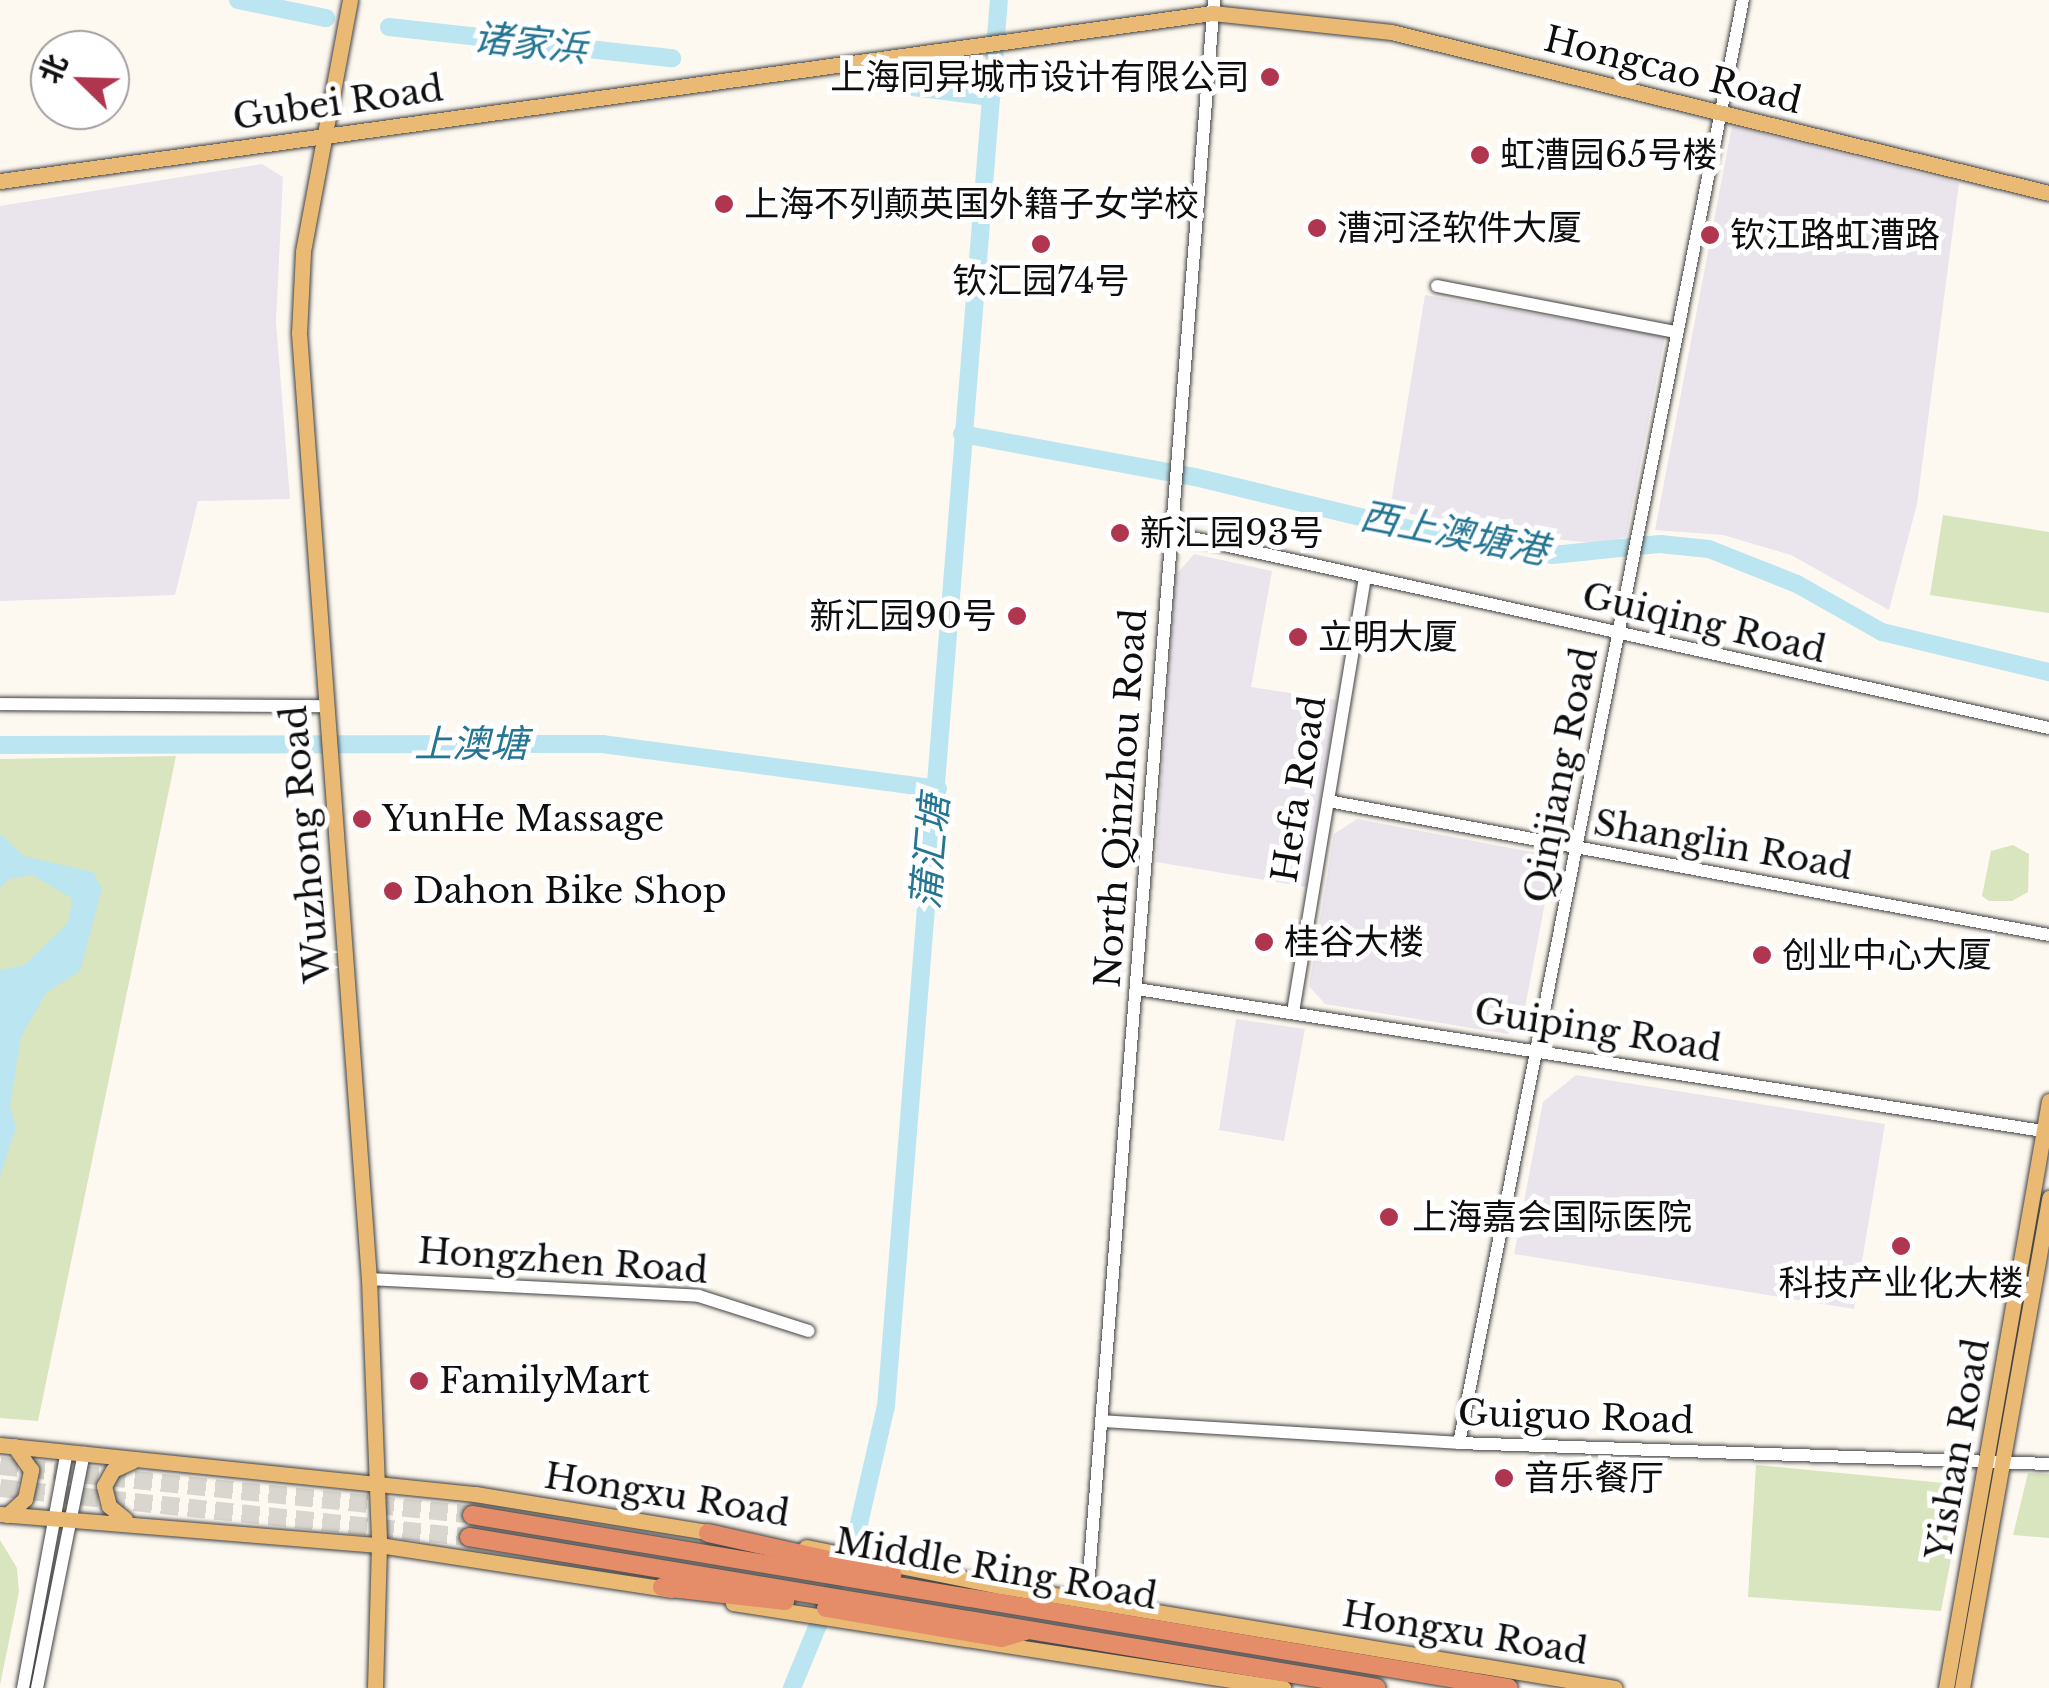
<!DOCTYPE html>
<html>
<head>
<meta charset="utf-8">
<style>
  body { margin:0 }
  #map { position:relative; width:2049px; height:1688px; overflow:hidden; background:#fdf9f1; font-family:"Libre Baskerville","Noto Sans SC",serif }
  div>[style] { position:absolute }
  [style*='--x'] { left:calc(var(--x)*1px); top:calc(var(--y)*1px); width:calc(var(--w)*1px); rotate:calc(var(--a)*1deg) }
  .industrial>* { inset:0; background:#eae4ec }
  .green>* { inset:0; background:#d8e5be }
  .water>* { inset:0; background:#bbe5f0 }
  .river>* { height:18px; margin:-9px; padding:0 9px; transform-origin:9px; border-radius:9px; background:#bbe5f0 }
  .highway-tunnel>* { height:18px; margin-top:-9px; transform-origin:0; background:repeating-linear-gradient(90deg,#d9d6cf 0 18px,transparent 0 27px) }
  .roads { filter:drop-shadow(0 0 2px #414141) drop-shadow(0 0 2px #414141) }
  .minor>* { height:12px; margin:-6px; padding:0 6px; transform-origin:6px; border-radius:6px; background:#fff }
  .major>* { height:15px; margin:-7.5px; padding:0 7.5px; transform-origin:7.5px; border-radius:7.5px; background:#eaba75 }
  .highway>* { height:18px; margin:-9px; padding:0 9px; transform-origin:9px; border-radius:9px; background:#e58c68 }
  .dots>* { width:28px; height:28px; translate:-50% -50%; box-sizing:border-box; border:5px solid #fff; border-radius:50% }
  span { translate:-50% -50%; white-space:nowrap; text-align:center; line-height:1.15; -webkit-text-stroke:10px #fff; paint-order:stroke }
  .street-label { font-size:35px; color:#0e0e0e }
  .poi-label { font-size:35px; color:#0e0e0e }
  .right { translate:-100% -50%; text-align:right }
  .left { translate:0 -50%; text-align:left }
  .water-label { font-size:38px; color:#247593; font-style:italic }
  .north { position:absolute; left:30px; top:30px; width:100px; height:100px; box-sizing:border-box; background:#fff; border:2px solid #9f9f9f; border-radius:50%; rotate:293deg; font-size:28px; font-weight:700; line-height:40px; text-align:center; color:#0e0e0e }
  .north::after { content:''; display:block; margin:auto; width:35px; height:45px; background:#b0354f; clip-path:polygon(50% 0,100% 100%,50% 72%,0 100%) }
</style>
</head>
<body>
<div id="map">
  <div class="industrial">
    <i style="clip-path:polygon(1732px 126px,1959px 183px,1917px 504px,1889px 610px,1791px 555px,1723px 535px,1655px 530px)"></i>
    <i style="clip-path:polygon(262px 164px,283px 177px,276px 322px,290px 499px,198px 501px,175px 595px,0 601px,0 206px)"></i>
    <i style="clip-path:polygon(1425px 295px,1665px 336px,1626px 537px,1600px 544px,1493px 532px,1390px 509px)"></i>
    <i style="clip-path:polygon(1194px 554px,1272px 571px,1251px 687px,1336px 700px,1306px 887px,1156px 862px,1175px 576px)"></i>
    <i style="clip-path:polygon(1357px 819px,1542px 854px,1552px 866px,1522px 1023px,1508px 1034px,1325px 1004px,1309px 986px,1334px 834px)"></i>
    <i style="clip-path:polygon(1236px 1019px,1305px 1029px,1284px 1141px,1219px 1130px)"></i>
    <i style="clip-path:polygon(1576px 1075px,1885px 1124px,1854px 1309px,1514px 1254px,1543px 1102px)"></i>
  </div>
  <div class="green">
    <i style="clip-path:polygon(1943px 515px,2049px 532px,2049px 613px,1930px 595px)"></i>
    <i style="clip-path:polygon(176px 756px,38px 1421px,0 1418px,0 759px)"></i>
    <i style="clip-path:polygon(2013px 845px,2029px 854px,2028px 892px,2012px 901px,1989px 901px,1982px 896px,1991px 851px)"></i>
    <i style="clip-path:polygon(1756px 1465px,1965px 1485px,1941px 1611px,1748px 1597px)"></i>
    <i style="clip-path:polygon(2028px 1473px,2049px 1474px,2049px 1538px,2013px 1535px)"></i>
    <i style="clip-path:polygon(0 1540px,17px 1568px,19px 1592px,0 1685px)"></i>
  </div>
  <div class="water">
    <i style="clip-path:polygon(0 834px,24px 856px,93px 872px,102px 889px,80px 971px,46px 993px,21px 1037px,10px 1106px,16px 1127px,0 1177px,0 970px,24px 965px,68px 923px,72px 898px,32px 875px,9px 879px,0 888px)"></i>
  </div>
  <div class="river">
    <i style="--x:238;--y:0;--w:90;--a:11.6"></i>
    <i style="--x:389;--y:27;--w:285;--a:6.3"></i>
    <i style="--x:913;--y:87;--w:79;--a:7.3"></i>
    <i style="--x:962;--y:434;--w:237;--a:10.5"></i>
    <i style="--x:1195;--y:477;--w:298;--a:13.6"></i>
    <i style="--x:1485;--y:547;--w:68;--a:6.7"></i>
    <i style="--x:1553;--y:555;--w:108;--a:-5.9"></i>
    <i style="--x:1660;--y:544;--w:49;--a:5.8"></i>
    <i style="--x:1709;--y:549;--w:95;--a:21.7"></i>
    <i style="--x:1797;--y:584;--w:98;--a:29.5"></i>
    <i style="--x:1882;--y:632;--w:172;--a:13.5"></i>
    <i style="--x:0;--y:745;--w:602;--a:-0.1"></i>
    <i style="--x:602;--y:744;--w:339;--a:7.6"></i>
    <i style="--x:792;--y:1688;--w:173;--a:-67.6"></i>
    <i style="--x:858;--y:1528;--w:125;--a:-77.1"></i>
    <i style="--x:886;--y:1406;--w:1411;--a:-85.41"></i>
  </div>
  <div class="highway-tunnel">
    <i style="--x:0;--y:1466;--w:475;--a:5.9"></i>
    <i style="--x:0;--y:1488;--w:472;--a:6"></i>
  </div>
  <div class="roads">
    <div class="minor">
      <i style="--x:1437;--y:286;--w:244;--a:10.9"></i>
      <i style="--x:1170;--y:533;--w:900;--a:12.51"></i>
      <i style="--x:0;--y:704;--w:324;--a:0.4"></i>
      <i style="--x:1328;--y:801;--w:733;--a:10.53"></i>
      <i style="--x:1137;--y:989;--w:923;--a:8.91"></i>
      <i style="--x:1293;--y:1012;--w:441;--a:-80.6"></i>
      <i style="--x:369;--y:1279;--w:330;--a:2.9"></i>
      <i style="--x:699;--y:1296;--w:115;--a:17.7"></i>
      <i style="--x:1101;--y:1421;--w:359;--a:3.5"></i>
      <i style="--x:1459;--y:1443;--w:590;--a:2.04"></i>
      <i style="--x:1459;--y:1443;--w:1471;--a:-78.87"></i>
      <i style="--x:1087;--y:1600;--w:1605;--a:-85.46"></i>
      <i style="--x:23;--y:1688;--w:241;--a:-79.5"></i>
      <i style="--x:37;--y:1688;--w:240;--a:-78.7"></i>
    </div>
    <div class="major">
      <i style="--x:350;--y:0;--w:256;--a:100.6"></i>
      <i style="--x:303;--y:252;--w:81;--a:92.8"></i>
      <i style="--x:299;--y:333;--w:949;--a:85.77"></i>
      <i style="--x:369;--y:1279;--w:266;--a:87.8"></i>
      <i style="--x:379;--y:1545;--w:143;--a:91.6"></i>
      <i style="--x:0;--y:181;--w:1225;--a:-7.89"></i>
      <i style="--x:1213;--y:13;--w:179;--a:6.1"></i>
      <i style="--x:1391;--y:32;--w:677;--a:13.75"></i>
      <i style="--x:0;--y:1445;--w:478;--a:5.9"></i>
      <i style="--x:475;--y:1494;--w:247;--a:9.3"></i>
      <i style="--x:0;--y:1514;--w:380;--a:4.7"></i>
      <i style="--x:379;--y:1545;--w:296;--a:8.7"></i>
      <i style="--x:7;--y:1515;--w:24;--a:-42"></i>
      <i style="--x:25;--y:1499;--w:30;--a:-78"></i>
      <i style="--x:31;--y:1470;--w:29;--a:-125"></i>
      <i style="--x:125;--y:1519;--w:21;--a:-141"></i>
      <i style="--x:109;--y:1506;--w:21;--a:-104"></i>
      <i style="--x:104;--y:1486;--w:18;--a:-61"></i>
      <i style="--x:113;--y:1470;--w:21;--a:-25"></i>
      <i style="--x:806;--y:1547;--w:198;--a:11.4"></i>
      <i style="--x:1000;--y:1586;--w:623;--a:9.42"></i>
      <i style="--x:733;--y:1603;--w:557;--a:8.79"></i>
      <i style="--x:1946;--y:1688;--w:596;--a:-80.05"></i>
      <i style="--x:1962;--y:1688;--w:498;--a:-79.9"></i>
    </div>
    <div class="highway">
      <i style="--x:472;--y:1515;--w:1051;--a:9.47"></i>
      <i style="--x:708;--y:1533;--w:189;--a:12.6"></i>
      <i style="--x:469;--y:1537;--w:920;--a:9.44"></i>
      <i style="--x:662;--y:1587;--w:124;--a:6.5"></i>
      <i style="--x:826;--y:1608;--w:178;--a:9.7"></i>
      <i style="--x:1001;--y:1638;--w:26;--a:-16"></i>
    </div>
  </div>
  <div class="dots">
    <i style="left:1270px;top:77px;background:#b0354f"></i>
    <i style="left:1480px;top:155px;background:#b0354f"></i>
    <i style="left:724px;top:204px;background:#b0354f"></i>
    <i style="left:1317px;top:228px;background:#b0354f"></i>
    <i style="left:1710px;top:235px;background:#b0354f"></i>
    <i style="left:1041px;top:244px;background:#b0354f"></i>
    <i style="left:1120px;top:533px;background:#b0354f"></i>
    <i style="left:1017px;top:616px;background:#b0354f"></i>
    <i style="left:1298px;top:637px;background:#b0354f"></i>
    <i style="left:362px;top:819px;background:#b0354f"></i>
    <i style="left:393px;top:891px;background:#b0354f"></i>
    <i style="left:1264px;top:942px;background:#b0354f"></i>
    <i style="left:1762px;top:955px;background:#b0354f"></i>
    <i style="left:1389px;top:1217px;background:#b0354f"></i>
    <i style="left:1901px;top:1246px;background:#b0354f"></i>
    <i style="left:419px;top:1381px;background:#b0354f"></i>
    <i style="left:1504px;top:1478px;background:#b0354f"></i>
  </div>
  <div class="street-label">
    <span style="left:1673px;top:70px;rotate:14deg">Hongcao Road</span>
    <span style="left:338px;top:103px;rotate:-8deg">Gubei Road</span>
    <span style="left:1704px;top:623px;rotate:13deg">Guiqing Road</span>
    <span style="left:1561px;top:775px;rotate:-79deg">Qinjiang Road</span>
    <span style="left:1299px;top:789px;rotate:-81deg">Hefa Road</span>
    <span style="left:1121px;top:798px;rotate:-86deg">North Qinzhou Road</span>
    <span style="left:306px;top:844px;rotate:-95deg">Wuzhong Road</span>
    <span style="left:1723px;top:845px;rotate:10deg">Shanglin Road</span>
    <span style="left:1598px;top:1030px;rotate:9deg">Guiping Road</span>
    <span style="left:563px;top:1261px;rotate:4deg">Hongzhen Road</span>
    <span style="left:1576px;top:1417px;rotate:2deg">Guiguo Road</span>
    <span style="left:1958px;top:1449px;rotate:-80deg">Yishan Road</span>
    <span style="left:667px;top:1495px;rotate:9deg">Hongxu Road</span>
    <span style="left:996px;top:1569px;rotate:10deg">Middle Ring Road</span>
    <span style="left:1465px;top:1633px;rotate:9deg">Hongxu Road</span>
  </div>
  <div class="poi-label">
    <span class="right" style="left:1250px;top:77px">上海同异城市设计有限公司</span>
    <span class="left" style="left:1500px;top:155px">虹漕园65号楼</span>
    <span class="left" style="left:744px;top:204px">上海不列颠英国外籍子女学校</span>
    <span class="left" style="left:1337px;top:228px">漕河泾软件大厦</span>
    <span class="left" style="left:1730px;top:235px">钦江路虹漕路</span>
    <span style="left:1041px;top:281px">钦汇园74号</span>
    <span class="left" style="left:1140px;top:533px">新汇园93号</span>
    <span class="right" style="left:997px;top:616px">新汇园90号</span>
    <span class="left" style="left:1318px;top:637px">立明大厦</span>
    <span class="left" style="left:382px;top:819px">YunHe Massage</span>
    <span class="left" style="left:413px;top:891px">Dahon Bike Shop</span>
    <span class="left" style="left:1284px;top:942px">桂谷大楼</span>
    <span class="left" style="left:1782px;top:955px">创业中心大厦</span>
    <span class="left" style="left:1412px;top:1217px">上海嘉会国际医院</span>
    <span style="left:1901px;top:1283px">科技产业化大楼</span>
    <span class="left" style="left:439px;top:1381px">FamilyMart</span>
    <span class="left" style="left:1524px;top:1478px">音乐餐厅</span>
  </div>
  <div class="water-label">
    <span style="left:530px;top:43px;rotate:6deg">诸家浜</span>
    <span style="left:1454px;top:533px;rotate:11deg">西上澳塘港</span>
    <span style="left:471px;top:744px">上澳塘</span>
    <span style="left:930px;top:852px;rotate:-85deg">蒲汇塘</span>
  </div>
  <div class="north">北</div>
</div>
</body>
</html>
